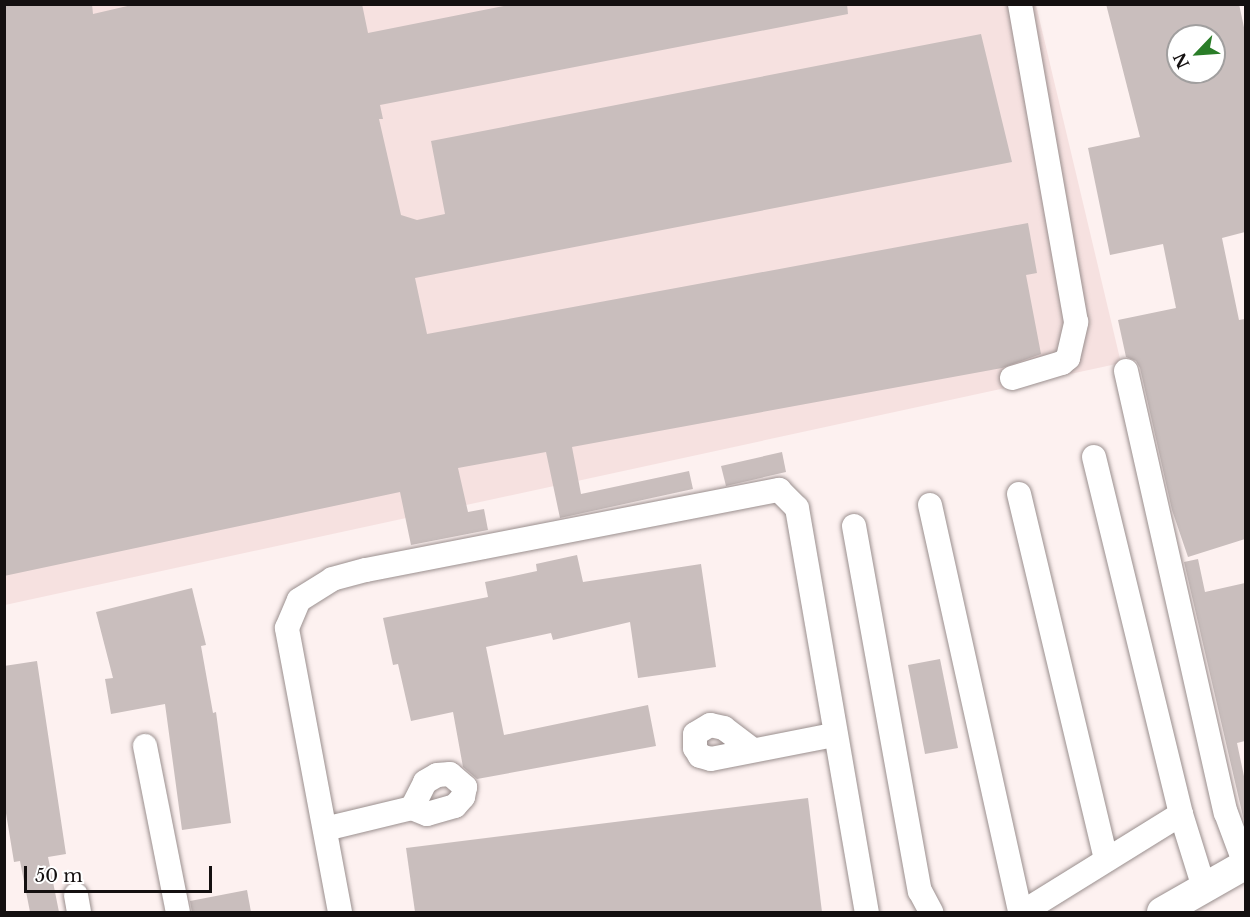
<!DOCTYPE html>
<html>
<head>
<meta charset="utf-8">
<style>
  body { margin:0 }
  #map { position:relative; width:1250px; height:917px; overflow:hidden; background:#fdf1f0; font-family:"Libre Baskerville",serif }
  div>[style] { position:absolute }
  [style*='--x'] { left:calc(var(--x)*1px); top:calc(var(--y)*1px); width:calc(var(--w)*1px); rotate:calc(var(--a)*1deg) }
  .built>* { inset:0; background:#f6e1e0 }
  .building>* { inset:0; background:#c9bebd }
  .roads { filter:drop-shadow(0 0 2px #9a8f8e) drop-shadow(0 0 2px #9a8f8e) }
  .minor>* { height:24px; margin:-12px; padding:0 12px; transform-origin:12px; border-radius:12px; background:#fff }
  .major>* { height:30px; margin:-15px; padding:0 15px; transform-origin:15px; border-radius:15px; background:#fff }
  span { translate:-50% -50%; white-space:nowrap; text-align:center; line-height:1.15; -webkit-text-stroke:4.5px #fff; paint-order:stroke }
  .frame { position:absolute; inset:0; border:6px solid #141010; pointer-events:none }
  .north { position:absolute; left:1166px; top:24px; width:60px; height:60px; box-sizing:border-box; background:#fff; border:2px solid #a19f9f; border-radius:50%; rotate:245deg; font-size:16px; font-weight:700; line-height:24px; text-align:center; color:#141010 }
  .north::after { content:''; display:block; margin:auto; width:21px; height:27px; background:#2a7d28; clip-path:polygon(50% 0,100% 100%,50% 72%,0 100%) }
  .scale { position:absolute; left:24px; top:866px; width:188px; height:27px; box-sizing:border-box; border:3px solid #141010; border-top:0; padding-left:8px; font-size:18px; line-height:21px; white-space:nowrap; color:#141010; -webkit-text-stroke:4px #fff; paint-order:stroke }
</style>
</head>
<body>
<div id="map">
  <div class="built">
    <i style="clip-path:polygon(4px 5px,1036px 5px,1121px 363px,5px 605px)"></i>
  </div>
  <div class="building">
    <i style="clip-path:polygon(4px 4px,92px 4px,93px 14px,136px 4px,362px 4px,368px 33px,514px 4px,847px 4px,848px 14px,380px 105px,383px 119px,379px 119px,401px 215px,417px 220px,445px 214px,431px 141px,981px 34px,1012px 162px,415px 278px,427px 334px,1028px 223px,1037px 273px,1026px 275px,1041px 354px,1002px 368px,572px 447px,581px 494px,689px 471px,693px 489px,560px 518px,546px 452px,458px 468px,468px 512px,484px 509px,488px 530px,411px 545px,400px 492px,4px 576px)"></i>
    <i style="clip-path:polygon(evenodd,1106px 4px,1239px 4px,1245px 32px,1245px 232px,1222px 238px,1239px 320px,1245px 319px,1245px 539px,1188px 557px,1172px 510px,1140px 368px,1136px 361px,1126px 357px,1118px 320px,1176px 308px,1163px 244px,1110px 255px,1088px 148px,1140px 137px,1106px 4px,1178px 36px,1214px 36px,1214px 72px,1178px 72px,1178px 36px)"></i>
    <i style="clip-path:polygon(782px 452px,786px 472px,726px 486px,721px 466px)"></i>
    <i style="clip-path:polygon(577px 555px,583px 582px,701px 564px,716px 667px,638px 678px,630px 622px,553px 640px,551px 633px,486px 647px,504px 735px,648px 705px,656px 746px,477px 779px,463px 767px,453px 712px,411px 721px,398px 664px,393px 665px,383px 618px,488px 597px,485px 582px,537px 571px,536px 564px)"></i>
    <i style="clip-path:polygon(1198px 559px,1205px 592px,1245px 583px,1245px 741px,1237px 743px,1245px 781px,1245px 825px,1184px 562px)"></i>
    <i style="clip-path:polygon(192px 588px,206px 645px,201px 646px,213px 713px,216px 712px,231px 823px,182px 830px,165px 704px,111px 714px,105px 679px,113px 678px,96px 612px)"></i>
    <i style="clip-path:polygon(940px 659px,958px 748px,925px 754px,908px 665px)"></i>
    <i style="clip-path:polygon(37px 661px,66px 854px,48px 857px,59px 912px,30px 912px,20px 861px,14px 862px,4px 801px,4px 666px)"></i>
    <i style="clip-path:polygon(808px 798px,822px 912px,415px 912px,406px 848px)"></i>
    <i style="clip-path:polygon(247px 890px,251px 912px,192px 912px,190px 901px)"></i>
  </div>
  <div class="roads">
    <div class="minor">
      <i style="--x:1126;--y:371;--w:453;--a:77.3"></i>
      <i style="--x:1226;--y:813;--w:54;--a:69.6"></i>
      <i style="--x:1012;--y:378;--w:52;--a:-16.7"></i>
      <i style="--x:1062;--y:363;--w:8;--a:-40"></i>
      <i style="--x:1068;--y:358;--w:37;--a:-77"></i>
      <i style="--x:1076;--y:322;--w:323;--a:-100"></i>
      <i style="--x:1094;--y:457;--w:367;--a:76.3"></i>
      <i style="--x:1181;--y:814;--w:77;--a:72.7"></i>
      <i style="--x:1019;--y:494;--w:376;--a:76.6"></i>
      <i style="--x:930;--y:505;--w:417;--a:77.5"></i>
      <i style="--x:854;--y:526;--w:371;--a:79.8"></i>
      <i style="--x:920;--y:891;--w:24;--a:62"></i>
      <i style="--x:145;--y:746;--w:169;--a:78.8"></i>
      <i style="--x:753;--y:750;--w:36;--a:-143"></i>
      <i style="--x:724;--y:728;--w:14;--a:-168"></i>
      <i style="--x:710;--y:725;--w:17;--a:149"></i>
      <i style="--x:695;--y:734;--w:14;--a:90"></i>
      <i style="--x:695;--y:748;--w:9;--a:58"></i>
      <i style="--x:700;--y:756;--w:11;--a:15"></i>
      <i style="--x:711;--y:759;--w:124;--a:-11.1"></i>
      <i style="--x:450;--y:774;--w:20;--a:41"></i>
      <i style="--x:465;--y:787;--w:10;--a:101"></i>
      <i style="--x:463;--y:797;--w:12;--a:132"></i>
      <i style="--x:455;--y:806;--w:29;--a:164"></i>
      <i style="--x:427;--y:814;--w:16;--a:-158"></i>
      <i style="--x:412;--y:808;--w:29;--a:-63"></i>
      <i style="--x:425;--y:782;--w:14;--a:-30"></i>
      <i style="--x:437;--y:775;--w:13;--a:-4"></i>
      <i style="--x:325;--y:829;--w:89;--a:-13.6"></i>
      <i style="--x:76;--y:895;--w:17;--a:80"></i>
      <i style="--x:340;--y:912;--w:289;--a:-100.6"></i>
      <i style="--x:287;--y:628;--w:30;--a:-67"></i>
      <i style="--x:299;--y:600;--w:39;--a:-32"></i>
      <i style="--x:332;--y:579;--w:35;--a:-15"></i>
      <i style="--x:366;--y:570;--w:421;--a:-11"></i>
      <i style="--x:779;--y:490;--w:25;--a:45"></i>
      <i style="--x:797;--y:508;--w:410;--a:80.2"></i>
      <i style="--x:1023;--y:912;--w:186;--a:-31.8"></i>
    </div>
    <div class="major">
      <i style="--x:1162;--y:912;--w:97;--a:-29.7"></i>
    </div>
  </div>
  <div class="frame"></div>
  <div class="north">N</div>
  <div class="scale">50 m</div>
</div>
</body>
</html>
